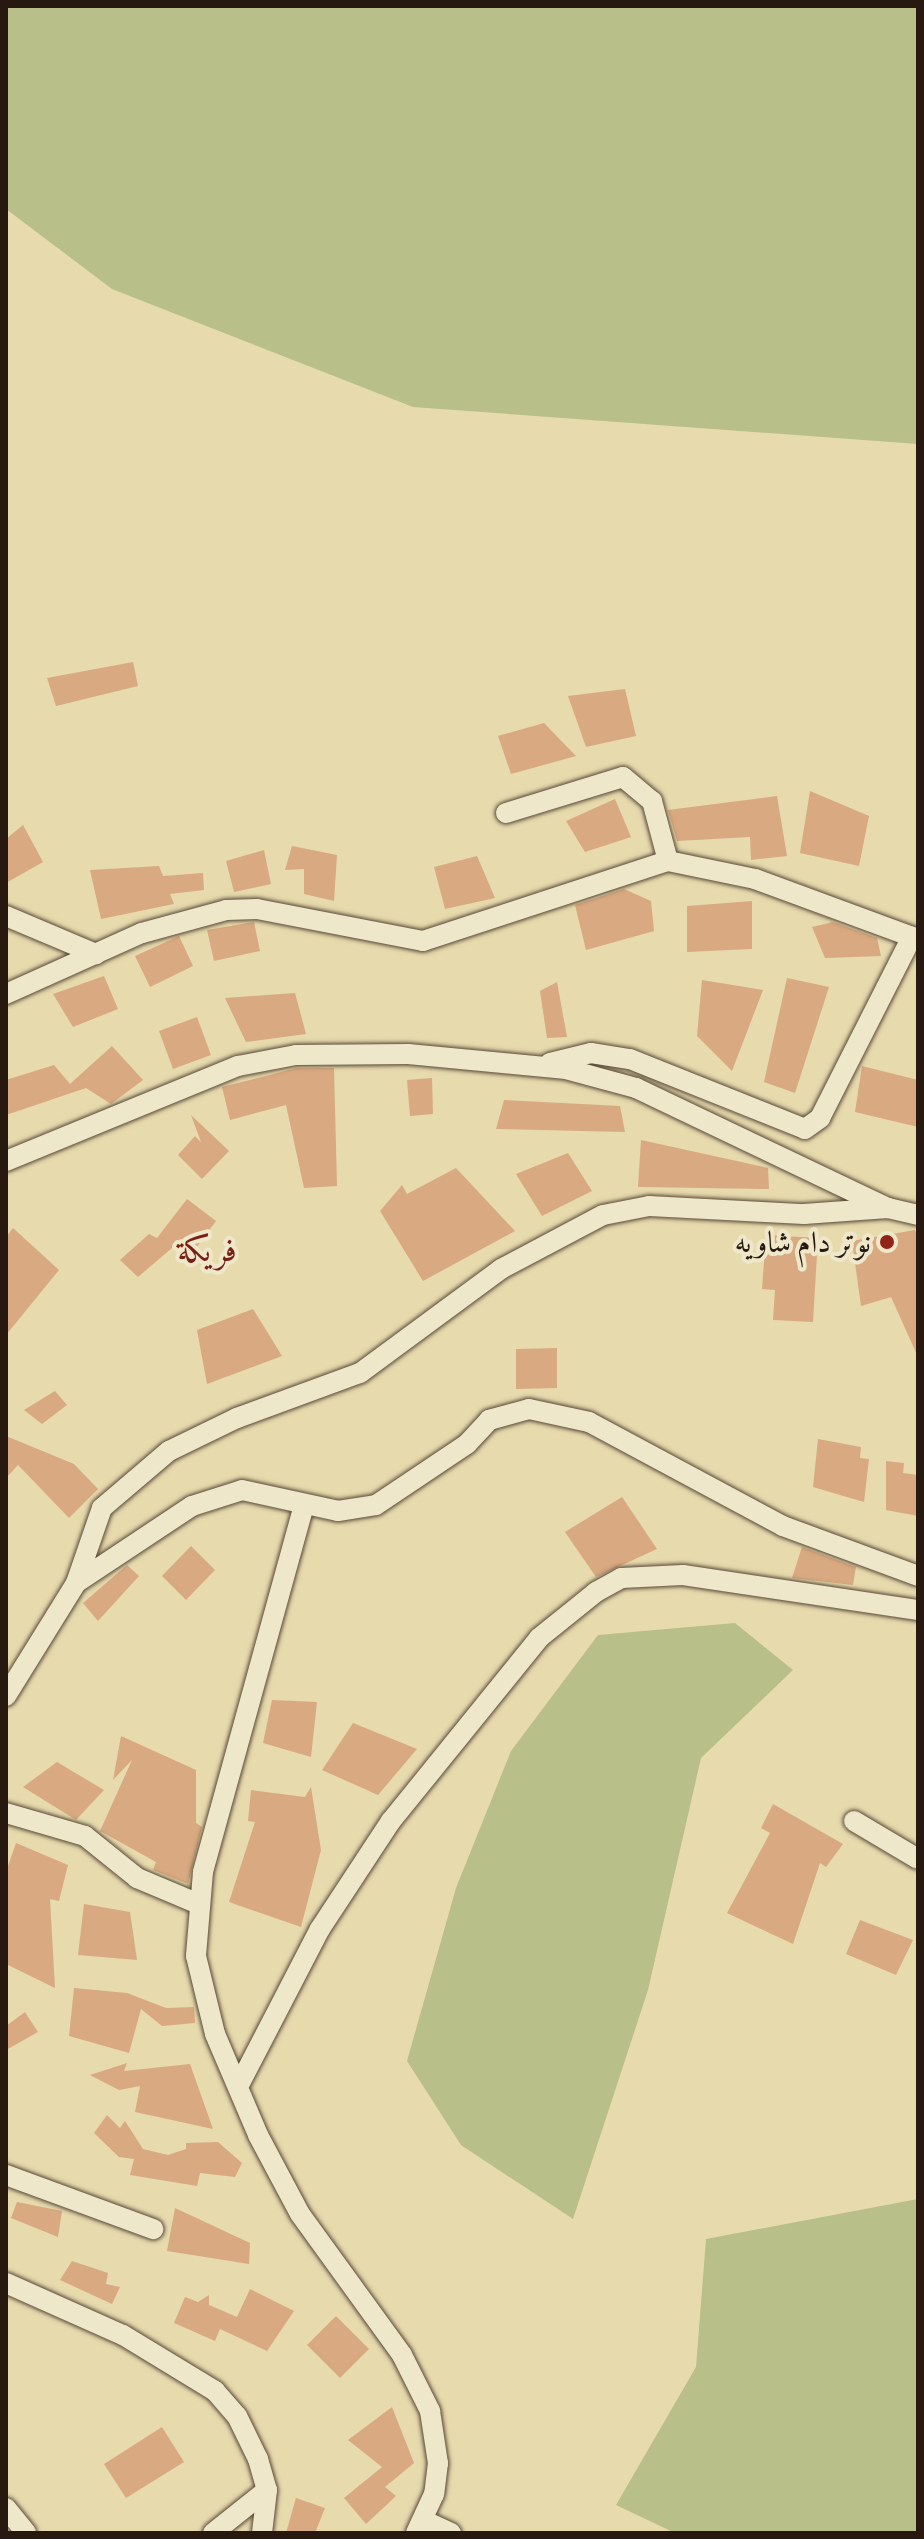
<!DOCTYPE html>
<html>
<head>
<meta charset="utf-8">
<style>
  body { margin:0 }
  #map { position:relative; width:924px; height:2539px; overflow:hidden; background:#e7daad; font-family:"EB Garamond",Amiri,serif }
  div>[style] { position:absolute }
  [style*='--x'] { left:calc(var(--x)*1px); top:calc(var(--y)*1px); width:calc(var(--w)*1px); rotate:calc(var(--a)*1deg) }
  .green>* { inset:0; background:#b8bf88 }
  .building>* { inset:0; background:#d9a981 }
  .roads { filter:drop-shadow(0 0 2px #574837) drop-shadow(0 0 2px #574837) }
  .minor>* { height:20px; margin:-10px; padding:0 10px; transform-origin:10px; border-radius:10px; background:#efe7ca }
  .dots>* { width:22px; height:22px; translate:-50% -50%; box-sizing:border-box; border:4px solid #efe7ca; border-radius:50% }
  span { translate:-50% -50%; white-space:nowrap; text-align:center; line-height:1.15; -webkit-text-stroke:8px #efe7ca; paint-order:stroke }
  .poi-label { font-size:30px; color:#271810 }
  .right { translate:-100% -50%; text-align:right }
  .quarter-label { font-size:34px; color:#7a1f14 }
  .frame { position:absolute; inset:0; border:8px solid #271810; pointer-events:none }
</style>
</head>
<body>
<div id="map">
  <div class="green">
    <i style="clip-path:polygon(6px 6px,918px 6px,918px 444px,413px 407px,112px 289px,6px 209px)"></i>
    <i style="clip-path:polygon(735px 1623px,793px 1670px,701px 1758px,648px 1990px,573px 2219px,461px 2145px,407px 2061px,456px 1888px,511px 1751px,598px 1635px)"></i>
    <i style="clip-path:polygon(918px 2199px,918px 2533px,675px 2533px,616px 2505px,696px 2367px,706px 2239px)"></i>
  </div>
  <div class="building">
    <i style="clip-path:polygon(133px 662px,138px 686px,56px 706px,47px 678px)"></i>
    <i style="clip-path:polygon(625px 689px,636px 736px,586px 747px,568px 696px)"></i>
    <i style="clip-path:polygon(544px 723px,576px 756px,511px 774px,498px 736px)"></i>
    <i style="clip-path:polygon(810px 791px,869px 816px,859px 866px,800px 853px)"></i>
    <i style="clip-path:polygon(777px 796px,787px 856px,751px 860px,750px 837px,677px 841px,668px 810px)"></i>
    <i style="clip-path:polygon(615px 799px,631px 837px,585px 852px,566px 821px)"></i>
    <i style="clip-path:polygon(23px 825px,43px 862px,6px 883px,6px 839px)"></i>
    <i style="clip-path:polygon(292px 846px,337px 855px,334px 901px,304px 894px,304px 869px,285px 870px)"></i>
    <i style="clip-path:polygon(264px 850px,271px 884px,234px 892px,226px 861px)"></i>
    <i style="clip-path:polygon(477px 856px,495px 898px,445px 909px,434px 867px)"></i>
    <i style="clip-path:polygon(159px 866px,163px 876px,203px 873px,204px 890px,170px 894px,174px 904px,101px 919px,90px 870px)"></i>
    <i style="clip-path:polygon(624px 889px,651px 901px,654px 931px,586px 950px,575px 905px)"></i>
    <i style="clip-path:polygon(752px 901px,752px 949px,687px 952px,687px 906px)"></i>
    <i style="clip-path:polygon(254px 922px,260px 951px,214px 961px,207px 930px)"></i>
    <i style="clip-path:polygon(833px 922px,877px 938px,881px 956px,825px 958px,812px 927px)"></i>
    <i style="clip-path:polygon(179px 936px,193px 966px,150px 987px,135px 956px)"></i>
    <i style="clip-path:polygon(104px 976px,118px 1009px,73px 1027px,53px 994px)"></i>
    <i style="clip-path:polygon(787px 978px,829px 987px,795px 1093px,764px 1082px)"></i>
    <i style="clip-path:polygon(702px 980px,763px 990px,732px 1071px,697px 1036px)"></i>
    <i style="clip-path:polygon(557px 982px,567px 1037px,547px 1038px,540px 991px)"></i>
    <i style="clip-path:polygon(295px 993px,306px 1034px,246px 1042px,225px 998px)"></i>
    <i style="clip-path:polygon(197px 1017px,211px 1055px,173px 1069px,159px 1031px)"></i>
    <i style="clip-path:polygon(112px 1046px,143px 1080px,111px 1104px,86px 1088px,6px 1115px,6px 1080px,54px 1065px,70px 1084px)"></i>
    <i style="clip-path:polygon(862px 1066px,918px 1080px,918px 1127px,855px 1112px)"></i>
    <i style="clip-path:polygon(297px 1068px,334px 1068px,337px 1186px,304px 1188px,286px 1105px,230px 1120px,222px 1087px)"></i>
    <i style="clip-path:polygon(432px 1078px,433px 1114px,410px 1116px,407px 1080px)"></i>
    <i style="clip-path:polygon(504px 1100px,620px 1106px,625px 1132px,496px 1129px)"></i>
    <i style="clip-path:polygon(191px 1115px,229px 1151px,202px 1179px,178px 1155px,195px 1136px,201px 1142px)"></i>
    <i style="clip-path:polygon(641px 1140px,768px 1168px,769px 1189px,638px 1187px)"></i>
    <i style="clip-path:polygon(568px 1153px,592px 1191px,542px 1216px,516px 1174px)"></i>
    <i style="clip-path:polygon(456px 1168px,515px 1231px,423px 1281px,380px 1211px,402px 1185px,407px 1194px)"></i>
    <i style="clip-path:polygon(187px 1199px,216px 1221px,193px 1252px,179px 1242px,138px 1277px,120px 1260px,149px 1234px,157px 1238px)"></i>
    <i style="clip-path:polygon(13px 1228px,59px 1270px,6px 1335px,6px 1237px)"></i>
    <i style="clip-path:polygon(915px 1230px,918px 1239px,918px 1357px,891px 1297px,861px 1306px,852px 1241px)"></i>
    <i style="clip-path:polygon(766px 1235px,818px 1238px,813px 1322px,773px 1320px,775px 1290px,762px 1289px)"></i>
    <i style="clip-path:polygon(253px 1309px,282px 1356px,207px 1384px,197px 1330px)"></i>
    <i style="clip-path:polygon(557px 1348px,557px 1388px,516px 1389px,516px 1349px)"></i>
    <i style="clip-path:polygon(55px 1391px,67px 1405px,42px 1424px,24px 1410px)"></i>
    <i style="clip-path:polygon(6px 1436px,74px 1464px,98px 1489px,69px 1518px,18px 1465px,6px 1478px)"></i>
    <i style="clip-path:polygon(818px 1439px,861px 1447px,860px 1458px,869px 1459px,864px 1502px,813px 1487px)"></i>
    <i style="clip-path:polygon(886px 1461px,904px 1463px,903px 1473px,918px 1475px,918px 1516px,886px 1510px)"></i>
    <i style="clip-path:polygon(622px 1497px,657px 1549px,596px 1577px,565px 1532px)"></i>
    <i style="clip-path:polygon(191px 1546px,215px 1570px,186px 1600px,162px 1576px)"></i>
    <i style="clip-path:polygon(802px 1547px,856px 1567px,853px 1585px,792px 1578px)"></i>
    <i style="clip-path:polygon(127px 1565px,139px 1576px,98px 1621px,83px 1603px)"></i>
    <i style="clip-path:polygon(272px 1700px,317px 1702px,311px 1757px,263px 1743px)"></i>
    <i style="clip-path:polygon(353px 1723px,417px 1749px,378px 1795px,322px 1770px)"></i>
    <i style="clip-path:polygon(121px 1736px,196px 1770px,196px 1823px,202px 1827px,188px 1884px,153px 1870px,156px 1862px,100px 1831px,132px 1760px,113px 1780px)"></i>
    <i style="clip-path:polygon(57px 1762px,104px 1790px,76px 1820px,23px 1787px)"></i>
    <i style="clip-path:polygon(311px 1787px,321px 1850px,301px 1927px,229px 1902px,255px 1822px,248px 1821px,251px 1790px,305px 1797px)"></i>
    <i style="clip-path:polygon(773px 1804px,843px 1844px,826px 1867px,820px 1863px,793px 1944px,727px 1913px,770px 1833px,761px 1828px)"></i>
    <i style="clip-path:polygon(16px 1843px,68px 1865px,59px 1901px,50px 1899px,55px 1988px,6px 1964px,6px 1872px)"></i>
    <i style="clip-path:polygon(84px 1904px,130px 1912px,137px 1960px,78px 1955px)"></i>
    <i style="clip-path:polygon(860px 1920px,913px 1940px,896px 1975px,846px 1954px)"></i>
    <i style="clip-path:polygon(74px 1988px,127px 1993px,166px 2008px,194px 2007px,195px 2023px,162px 2026px,141px 2009px,129px 2053px,69px 2036px)"></i>
    <i style="clip-path:polygon(25px 2012px,38px 2032px,6px 2050px,6px 2026px)"></i>
    <i style="clip-path:polygon(127px 2063px,124px 2071px,190px 2064px,213px 2129px,135px 2112px,140px 2086px,119px 2090px,90px 2075px)"></i>
    <i style="clip-path:polygon(107px 2115px,120px 2128px,125px 2121px,143px 2149px,168px 2155px,186px 2149px,186px 2143px,218px 2142px,242px 2163px,235px 2177px,200px 2173px,197px 2186px,130px 2175px,134px 2159px,119px 2157px,94px 2133px)"></i>
    <i style="clip-path:polygon(17px 2202px,62px 2211px,58px 2237px,11px 2218px)"></i>
    <i style="clip-path:polygon(175px 2208px,250px 2243px,249px 2264px,167px 2251px)"></i>
    <i style="clip-path:polygon(72px 2261px,108px 2273px,106px 2284px,120px 2287px,112px 2304px,60px 2280px)"></i>
    <i style="clip-path:polygon(250px 2289px,294px 2311px,267px 2351px,220px 2329px,215px 2341px,174px 2323px,185px 2297px,198px 2302px,209px 2295px,209px 2305px,237px 2317px)"></i>
    <i style="clip-path:polygon(336px 2316px,369px 2349px,340px 2378px,307px 2345px)"></i>
    <i style="clip-path:polygon(392px 2407px,414px 2463px,385px 2487px,396px 2496px,366px 2524px,344px 2498px,382px 2467px,348px 2440px)"></i>
    <i style="clip-path:polygon(162px 2427px,184px 2462px,126px 2498px,104px 2464px)"></i>
    <i style="clip-path:polygon(296px 2498px,325px 2508px,315px 2533px,286px 2533px)"></i>
  </div>
  <div class="roads">
    <div class="minor">
      <i style="--x:506;--y:813;--w:122;--a:-17.1"></i>
      <i style="--x:623;--y:777;--w:38;--a:40"></i>
      <i style="--x:652;--y:801;--w:62;--a:75.1"></i>
      <i style="--x:6;--y:916;--w:98;--a:22.9"></i>
      <i style="--x:6;--y:994;--w:149;--a:-24.2"></i>
      <i style="--x:142;--y:933;--w:87;--a:-15.3"></i>
      <i style="--x:226;--y:910;--w:31;--a:-2"></i>
      <i style="--x:257;--y:909;--w:169;--a:10.9"></i>
      <i style="--x:423;--y:941;--w:258;--a:-18.1"></i>
      <i style="--x:668;--y:861;--w:89;--a:11.7"></i>
      <i style="--x:755;--y:879;--w:174;--a:20.2"></i>
      <i style="--x:550;--y:1063;--w:42;--a:-13.7"></i>
      <i style="--x:591;--y:1053;--w:39;--a:9"></i>
      <i style="--x:630;--y:1059;--w:188;--a:21.8"></i>
      <i style="--x:805;--y:1129;--w:19;--a:-36"></i>
      <i style="--x:820;--y:1118;--w:203;--a:-63.1"></i>
      <i style="--x:6;--y:1161;--w:251;--a:-22.3"></i>
      <i style="--x:238;--y:1066;--w:59;--a:-10.7"></i>
      <i style="--x:296;--y:1055;--w:112;--a:-0.5"></i>
      <i style="--x:408;--y:1054;--w:159;--a:5.4"></i>
      <i style="--x:566;--y:1069;--w:73;--a:15.2"></i>
      <i style="--x:636;--y:1088;--w:279;--a:25.5"></i>
      <i style="--x:888;--y:1208;--w:31;--a:13"></i>
      <i style="--x:304;--y:1505;--w:381;--a:105.4"></i>
      <i style="--x:203;--y:1872;--w:84;--a:94.8"></i>
      <i style="--x:196;--y:1956;--w:80;--a:76.3"></i>
      <i style="--x:215;--y:2034;--w:110;--a:66.9"></i>
      <i style="--x:258;--y:2135;--w:89;--a:62"></i>
      <i style="--x:300;--y:2214;--w:174;--a:54.1"></i>
      <i style="--x:402;--y:2355;--w:63;--a:63.4"></i>
      <i style="--x:430;--y:2411;--w:53;--a:81.3"></i>
      <i style="--x:438;--y:2463;--w:31;--a:97"></i>
      <i style="--x:434;--y:2494;--w:43;--a:114.8"></i>
      <i style="--x:76;--y:1583;--w:79;--a:-70.9"></i>
      <i style="--x:102;--y:1508;--w:88;--a:-40.4"></i>
      <i style="--x:169;--y:1451;--w:76;--a:-25.9"></i>
      <i style="--x:237;--y:1418;--w:131;--a:-20.1"></i>
      <i style="--x:360;--y:1373;--w:175;--a:-36.4"></i>
      <i style="--x:501;--y:1269;--w:115;--a:-27.9"></i>
      <i style="--x:603;--y:1215;--w:47;--a:-11.1"></i>
      <i style="--x:649;--y:1206;--w:155;--a:3"></i>
      <i style="--x:804;--y:1214;--w:84;--a:-4.1"></i>
      <i style="--x:6;--y:1696;--w:133;--a:-58.2"></i>
      <i style="--x:76;--y:1583;--w:139;--a:-33.6"></i>
      <i style="--x:192;--y:1506;--w:52;--a:-17.7"></i>
      <i style="--x:242;--y:1490;--w:98;--a:12.3"></i>
      <i style="--x:338;--y:1511;--w:38;--a:-9"></i>
      <i style="--x:376;--y:1505;--w:110;--a:-33.8"></i>
      <i style="--x:467;--y:1444;--w:33;--a:-47"></i>
      <i style="--x:489;--y:1420;--w:41;--a:-15.4"></i>
      <i style="--x:529;--y:1409;--w:61;--a:12.2"></i>
      <i style="--x:589;--y:1422;--w:220;--a:28.2"></i>
      <i style="--x:783;--y:1526;--w:144;--a:20.3"></i>
      <i style="--x:6;--y:1813;--w:82;--a:16.2"></i>
      <i style="--x:85;--y:1836;--w:67;--a:38.9"></i>
      <i style="--x:137;--y:1878;--w:67;--a:22.8"></i>
      <i style="--x:854;--y:1821;--w:74;--a:30.7"></i>
      <i style="--x:238;--y:2087;--w:178;--a:-62.6"></i>
      <i style="--x:320;--y:1929;--w:129;--a:-56.7"></i>
      <i style="--x:391;--y:1821;--w:235;--a:-51"></i>
      <i style="--x:539;--y:1638;--w:73;--a:-38.9"></i>
      <i style="--x:596;--y:1592;--w:29;--a:-29"></i>
      <i style="--x:621;--y:1578;--w:62;--a:-2.8"></i>
      <i style="--x:683;--y:1575;--w:238;--a:8.5"></i>
      <i style="--x:6;--y:2175;--w:157;--a:20.2"></i>
      <i style="--x:6;--y:2283;--w:128;--a:24"></i>
      <i style="--x:123;--y:2335;--w:108;--a:31.3"></i>
      <i style="--x:215;--y:2391;--w:33;--a:49"></i>
      <i style="--x:237;--y:2416;--w:48;--a:64"></i>
      <i style="--x:258;--y:2459;--w:32;--a:74"></i>
      <i style="--x:267;--y:2490;--w:43;--a:96.6"></i>
      <i style="--x:6;--y:2508;--w:32;--a:51"></i>
      <i style="--x:423;--y:2520;--w:31;--a:25"></i>
      <i style="--x:213;--y:2533;--w:69;--a:-38.5"></i>
    </div>
  </div>
  <div class="dots">
    <i style="left:887px;top:1242px;background:#8f2418"></i>
  </div>
  <div class="poi-label">
    <span class="right" style="left:871px;top:1242px">نوتر دام شاويه</span>
  </div>
  <div class="quarter-label">
    <span style="left:207px;top:1250px">فريكة</span>
  </div>
  <div class="frame"></div>
</div>
</body>
</html>
